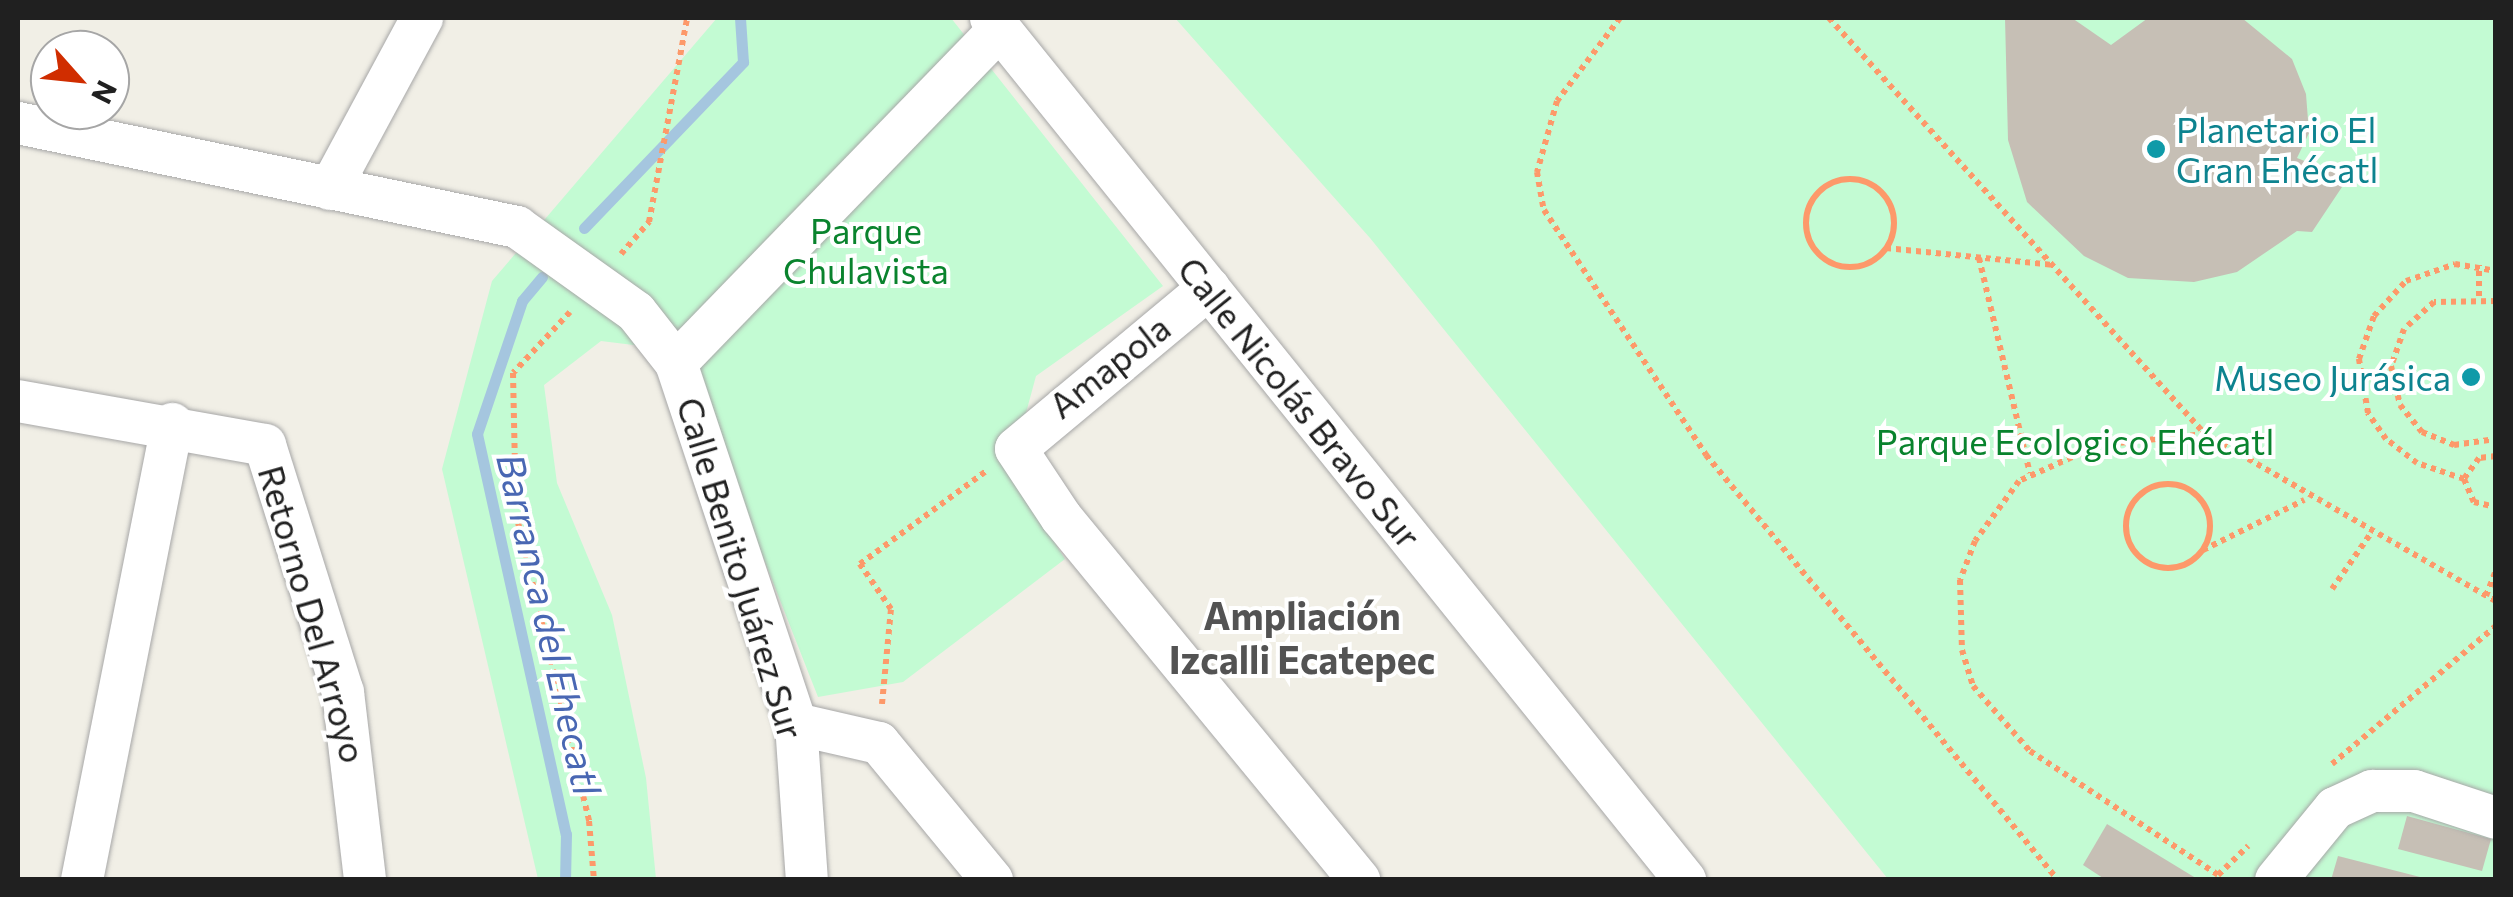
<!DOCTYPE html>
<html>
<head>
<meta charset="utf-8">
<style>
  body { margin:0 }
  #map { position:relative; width:2513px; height:897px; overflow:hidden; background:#f1efe6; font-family:Commissioner,sans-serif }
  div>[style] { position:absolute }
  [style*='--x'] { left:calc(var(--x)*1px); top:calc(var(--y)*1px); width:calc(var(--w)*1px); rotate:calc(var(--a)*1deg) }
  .park>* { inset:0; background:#c3fbd3 }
  .stream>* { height:11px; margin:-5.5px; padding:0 5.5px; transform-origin:5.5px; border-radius:5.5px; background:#a5c6df }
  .building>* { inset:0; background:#c6bfb5 }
  .path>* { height:6px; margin-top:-3px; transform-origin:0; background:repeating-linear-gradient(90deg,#fd996a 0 5px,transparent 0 10px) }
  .path>.ring { margin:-3px; padding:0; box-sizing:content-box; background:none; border:6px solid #fd996a; border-radius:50% }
  .roads { filter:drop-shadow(0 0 2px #a7a7a7) drop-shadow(0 0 2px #a7a7a7) }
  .minor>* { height:42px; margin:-21px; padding:0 21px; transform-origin:21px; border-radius:21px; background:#fff }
  .dots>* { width:28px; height:28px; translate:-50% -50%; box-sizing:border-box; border:5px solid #fff; border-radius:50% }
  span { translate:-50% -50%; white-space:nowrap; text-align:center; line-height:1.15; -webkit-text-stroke:8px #fff; paint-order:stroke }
  .culture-label { font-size:35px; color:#0d838f }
  .left { translate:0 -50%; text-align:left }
  .right { translate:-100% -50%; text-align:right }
  .park-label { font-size:35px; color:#09832d }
  .street-label { font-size:35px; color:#202020 }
  .neighbourhood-label { font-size:38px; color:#535353; font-weight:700 }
  .water-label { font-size:38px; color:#4967b3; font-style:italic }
  .frame { position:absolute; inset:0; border:20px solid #202020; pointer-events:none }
  .north { position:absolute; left:30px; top:30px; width:100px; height:100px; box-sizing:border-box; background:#fff; border:2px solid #a6a6a6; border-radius:50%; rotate:117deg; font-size:28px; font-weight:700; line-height:40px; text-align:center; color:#202020 }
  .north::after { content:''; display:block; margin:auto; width:35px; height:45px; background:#d02d00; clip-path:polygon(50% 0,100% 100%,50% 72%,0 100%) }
</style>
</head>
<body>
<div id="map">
  <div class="park">
    <i style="clip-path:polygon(717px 18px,951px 18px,1163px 286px,1036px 376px,1010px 472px,1065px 559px,903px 682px,818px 697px,682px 351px,601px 341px,544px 385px,557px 483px,612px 615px,646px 778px,656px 879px,538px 879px,442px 469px,492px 281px)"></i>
    <i style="clip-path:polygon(1175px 18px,2495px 18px,2495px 879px,1888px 879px,1370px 238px)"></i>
  </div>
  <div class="stream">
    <i style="--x:584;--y:228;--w:230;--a:-46.2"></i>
    <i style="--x:743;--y:62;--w:44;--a:-93.9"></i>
    <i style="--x:542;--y:277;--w:31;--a:130"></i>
    <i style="--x:522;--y:301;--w:140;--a:108.7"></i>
    <i style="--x:477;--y:434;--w:410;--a:77.5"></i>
    <i style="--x:566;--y:834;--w:46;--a:91.2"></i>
  </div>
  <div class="building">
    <i style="clip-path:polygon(2005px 18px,2072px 18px,2111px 45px,2148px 18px,2242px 18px,2292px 59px,2306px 94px,2309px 133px,2297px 158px,2348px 178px,2312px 232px,2297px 231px,2237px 272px,2194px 282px,2128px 278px,2084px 256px,2027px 202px,2008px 140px)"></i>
    <i style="clip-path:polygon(2407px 816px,2491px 839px,2482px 871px,2398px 849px)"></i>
    <i style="clip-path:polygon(2107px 824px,2199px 880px,2106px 880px,2083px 865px)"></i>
    <i style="clip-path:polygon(2338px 856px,2424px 878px,2424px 880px,2331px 880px)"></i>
  </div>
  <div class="path">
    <i style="--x:1620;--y:18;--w:104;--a:127.2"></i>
    <i style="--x:1557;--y:101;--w:74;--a:105.7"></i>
    <i style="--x:1537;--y:172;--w:39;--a:80"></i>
    <i style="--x:1544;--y:210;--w:294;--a:56.5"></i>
    <i style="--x:1706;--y:455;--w:552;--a:50.37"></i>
    <i style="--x:1829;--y:18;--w:561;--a:47.89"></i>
    <i style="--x:2205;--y:434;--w:336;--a:29.9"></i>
    <i class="ring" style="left:1806px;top:179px;width:82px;height:82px"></i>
    <i style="--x:1886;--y:248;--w:167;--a:5.8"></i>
    <i style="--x:621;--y:254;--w:43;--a:-48.8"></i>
    <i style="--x:649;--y:222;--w:208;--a:-79.4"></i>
    <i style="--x:1979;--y:258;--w:221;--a:76.7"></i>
    <i style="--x:2479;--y:296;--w:31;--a:-90"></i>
    <i style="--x:2496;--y:301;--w:62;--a:179.1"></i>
    <i style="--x:2434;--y:302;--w:40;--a:138"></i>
    <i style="--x:2404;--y:329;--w:39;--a:109"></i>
    <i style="--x:2391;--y:366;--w:40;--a:77"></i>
    <i style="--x:2400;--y:405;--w:35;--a:51"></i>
    <i style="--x:2422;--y:432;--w:35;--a:22"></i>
    <i style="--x:2454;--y:445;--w:42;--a:-8.1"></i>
    <i style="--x:570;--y:312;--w:83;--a:133.1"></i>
    <i style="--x:513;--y:373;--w:141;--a:88.8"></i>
    <i style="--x:516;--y:514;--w:316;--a:76.6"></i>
    <i style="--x:589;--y:821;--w:59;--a:85.2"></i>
    <i style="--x:2360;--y:377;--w:32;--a:0"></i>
    <i style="--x:2205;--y:434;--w:107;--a:174.1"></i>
    <i style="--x:2099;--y:445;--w:88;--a:155.8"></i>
    <i style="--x:2019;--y:481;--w:74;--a:126.3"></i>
    <i style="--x:1975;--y:541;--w:42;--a:111"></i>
    <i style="--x:1960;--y:580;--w:70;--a:88.4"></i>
    <i style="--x:1962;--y:650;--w:38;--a:73"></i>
    <i style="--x:1973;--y:686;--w:86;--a:48.8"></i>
    <i style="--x:2030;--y:751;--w:225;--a:33.4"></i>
    <i style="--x:2218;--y:875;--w:42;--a:-44"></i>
    <i style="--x:2496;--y:456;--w:17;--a:173"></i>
    <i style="--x:2479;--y:458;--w:26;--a:126"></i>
    <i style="--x:2464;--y:479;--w:25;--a:67"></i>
    <i style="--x:2474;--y:502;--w:23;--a:13"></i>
    <i style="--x:2464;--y:479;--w:50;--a:-161.2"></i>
    <i style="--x:2417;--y:463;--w:39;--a:-142"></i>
    <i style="--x:2386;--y:439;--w:32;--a:-125"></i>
    <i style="--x:2368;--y:413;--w:55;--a:-99.5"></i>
    <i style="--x:2359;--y:359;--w:46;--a:-70.8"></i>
    <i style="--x:2374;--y:316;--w:47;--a:-47.6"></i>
    <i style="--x:2406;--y:281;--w:52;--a:-19.1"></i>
    <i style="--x:2455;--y:264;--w:42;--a:9.7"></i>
    <i class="ring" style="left:2126px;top:484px;width:78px;height:78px"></i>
    <i style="--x:2203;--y:550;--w:113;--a:-26.3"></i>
    <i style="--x:2332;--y:589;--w:68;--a:-55.1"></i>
    <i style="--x:2486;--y:596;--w:28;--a:-69"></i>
    <i style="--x:882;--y:704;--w:95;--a:-84.6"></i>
    <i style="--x:891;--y:609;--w:55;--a:-124.6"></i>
    <i style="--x:860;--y:564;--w:157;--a:-36.4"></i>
    <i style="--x:2332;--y:764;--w:214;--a:-40.1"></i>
    <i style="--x:2495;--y:880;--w:2;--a:-63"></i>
  </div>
  <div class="roads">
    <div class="minor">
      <i style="--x:991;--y:18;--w:1107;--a:51.16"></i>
      <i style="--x:18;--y:123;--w:510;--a:11.77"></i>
      <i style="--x:517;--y:227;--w:146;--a:35.5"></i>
      <i style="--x:636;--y:312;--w:65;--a:51.9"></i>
      <i style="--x:676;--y:363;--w:380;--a:71.6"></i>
      <i style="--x:796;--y:724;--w:156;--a:86"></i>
      <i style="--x:330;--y:189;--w:194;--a:-61.7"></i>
      <i style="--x:1209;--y:288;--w:251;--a:140.2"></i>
      <i style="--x:1016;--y:449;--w:82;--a:56.5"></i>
      <i style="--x:1061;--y:517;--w:470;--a:50.6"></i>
      <i style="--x:676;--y:363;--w:465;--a:-45.9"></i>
      <i style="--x:18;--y:401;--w:251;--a:10.1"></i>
      <i style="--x:265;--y:445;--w:259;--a:72.5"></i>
      <i style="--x:343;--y:692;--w:189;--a:83.3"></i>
      <i style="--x:796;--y:724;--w:85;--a:12.9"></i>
      <i style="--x:879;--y:743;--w:178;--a:50.5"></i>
      <i style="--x:82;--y:880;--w:465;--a:-78.8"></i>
      <i style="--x:2276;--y:880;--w:93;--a:-50.7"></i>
      <i style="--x:2335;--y:808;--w:41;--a:-24.7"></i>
      <i style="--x:2372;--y:791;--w:42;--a:0"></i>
      <i style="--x:2414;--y:791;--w:86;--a:18.2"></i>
    </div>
  </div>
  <div class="dots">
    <i style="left:2156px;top:149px;background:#0f9aa8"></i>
    <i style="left:2471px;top:377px;background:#0f9aa8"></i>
  </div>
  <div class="culture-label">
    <span class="left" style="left:2176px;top:149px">Planetario El<br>Gran Ehécatl</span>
    <span class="right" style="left:2451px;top:377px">Museo Jurásica</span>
  </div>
  <div class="park-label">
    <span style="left:866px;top:250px">Parque<br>Chulavista</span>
    <span style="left:2075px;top:441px">Parque Ecologico Ehécatl</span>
  </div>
  <div class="street-label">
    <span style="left:1109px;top:366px;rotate:-38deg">Amapola</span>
    <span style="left:1300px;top:402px;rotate:51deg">Calle Nicolás Bravo Sur</span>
    <span style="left:741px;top:568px;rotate:73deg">Calle Benito Juárez Sur</span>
    <span style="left:313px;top:614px;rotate:74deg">Retorno Del Arroyo</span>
  </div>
  <div class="neighbourhood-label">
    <span style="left:1302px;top:637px">Ampliación<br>Izcalli Ecatepec</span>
  </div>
  <div class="water-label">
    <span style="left:550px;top:624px;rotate:77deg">Barranca del Ehecatl</span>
  </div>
  <div class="frame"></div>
  <div class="north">N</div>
</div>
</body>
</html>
